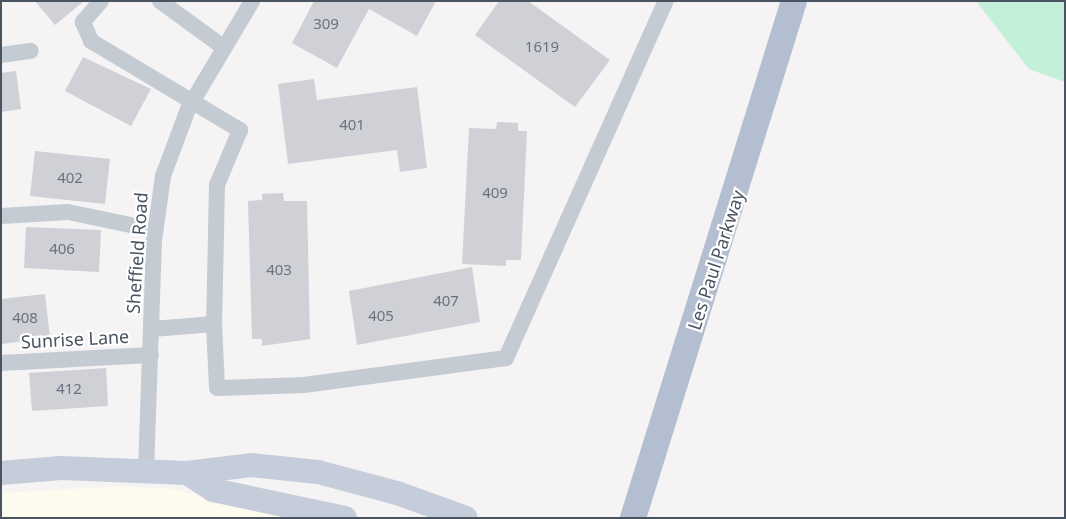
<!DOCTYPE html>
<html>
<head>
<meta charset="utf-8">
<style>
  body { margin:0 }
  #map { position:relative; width:1066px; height:519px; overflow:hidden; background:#f5f3f3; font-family:"Noto Sans",sans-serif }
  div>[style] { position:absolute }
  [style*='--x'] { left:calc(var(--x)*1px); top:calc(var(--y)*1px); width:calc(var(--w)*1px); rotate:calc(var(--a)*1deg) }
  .commercial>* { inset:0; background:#fdfaee }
  .green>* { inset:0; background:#c3f0d9 }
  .building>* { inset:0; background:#cfd1d7 }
  .street>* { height:16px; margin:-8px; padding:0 8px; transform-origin:8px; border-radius:8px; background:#c4cbd3 }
  .secondary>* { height:24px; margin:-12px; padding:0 12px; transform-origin:12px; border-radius:12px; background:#c6cdda }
  .primary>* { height:26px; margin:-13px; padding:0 13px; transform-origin:13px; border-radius:13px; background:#b3bfd0 }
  span { translate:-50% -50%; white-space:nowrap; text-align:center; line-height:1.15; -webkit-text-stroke:4.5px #fff; paint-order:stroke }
  .number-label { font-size:15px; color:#6b727e }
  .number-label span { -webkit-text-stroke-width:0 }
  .street-label { font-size:18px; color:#4a5360 }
  .frame { position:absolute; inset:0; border:2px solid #4a5360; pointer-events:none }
</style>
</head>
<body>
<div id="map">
  <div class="commercial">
    <i style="clip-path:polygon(123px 486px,172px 489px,302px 518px,1px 518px,1px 493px)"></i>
  </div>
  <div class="green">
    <i style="clip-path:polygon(976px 1px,1065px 1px,1065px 82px,1029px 69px)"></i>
  </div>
  <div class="building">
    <i style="clip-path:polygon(35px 1px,84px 1px,55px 25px)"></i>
    <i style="clip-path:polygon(314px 1px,436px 1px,417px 36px,369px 9px,337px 68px,292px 43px)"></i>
    <i style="clip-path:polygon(499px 1px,528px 1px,610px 60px,575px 107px,475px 35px)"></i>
    <i style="clip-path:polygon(83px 57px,151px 89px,131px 126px,65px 91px)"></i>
    <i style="clip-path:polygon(16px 71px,21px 109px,1px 112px,1px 73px)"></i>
    <i style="clip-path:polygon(314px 79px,317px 100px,417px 87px,427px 168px,400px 172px,397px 150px,288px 164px,278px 84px)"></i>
    <i style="clip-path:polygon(497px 122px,518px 123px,518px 131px,527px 131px,521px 260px,506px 260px,506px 266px,462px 264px,469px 128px,496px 129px)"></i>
    <i style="clip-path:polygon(35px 151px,110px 159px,105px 204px,30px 196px)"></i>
    <i style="clip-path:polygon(283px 193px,284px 201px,307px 201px,310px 339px,262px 346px,262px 339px,252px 339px,248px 201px,262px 200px,262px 194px)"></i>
    <i style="clip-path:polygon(26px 227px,101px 230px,99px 272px,24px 268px)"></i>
    <i style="clip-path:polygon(472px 267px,480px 322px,357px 345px,349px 291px)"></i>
    <i style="clip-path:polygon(45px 294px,50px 338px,1px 344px,1px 299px)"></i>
    <i style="clip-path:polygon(106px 368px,108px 406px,32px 411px,29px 373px)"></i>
  </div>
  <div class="street">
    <i style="--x:101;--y:1;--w:28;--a:131"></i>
    <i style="--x:83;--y:22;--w:21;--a:67"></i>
    <i style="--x:91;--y:41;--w:174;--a:30.9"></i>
    <i style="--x:240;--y:130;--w:60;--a:112.7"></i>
    <i style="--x:217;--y:185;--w:139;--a:91.2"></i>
    <i style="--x:160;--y:1;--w:78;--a:36.1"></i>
    <i style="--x:1;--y:55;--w:30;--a:-8"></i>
    <i style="--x:1;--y:216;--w:67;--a:-3.4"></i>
    <i style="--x:68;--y:212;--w:89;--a:11.7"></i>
    <i style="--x:152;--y:329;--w:62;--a:-4.6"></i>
    <i style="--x:214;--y:324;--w:64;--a:87.3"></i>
    <i style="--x:217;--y:388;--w:87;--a:-2"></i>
    <i style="--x:304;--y:385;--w:204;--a:-7.6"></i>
    <i style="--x:506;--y:358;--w:391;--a:-65.9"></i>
    <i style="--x:1;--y:363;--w:150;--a:-3.1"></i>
    <i style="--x:146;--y:470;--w:229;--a:-88"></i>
    <i style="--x:154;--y:241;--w:66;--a:-82.1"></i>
    <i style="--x:163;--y:176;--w:72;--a:-69.5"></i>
    <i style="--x:188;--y:109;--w:126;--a:-59.3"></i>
  </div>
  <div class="secondary">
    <i style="--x:1;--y:473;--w:60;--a:-4.8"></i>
    <i style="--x:61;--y:468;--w:126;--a:2.3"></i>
    <i style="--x:187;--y:473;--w:64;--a:-7.1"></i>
    <i style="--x:251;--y:465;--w:67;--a:6"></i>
    <i style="--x:318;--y:472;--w:82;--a:14.9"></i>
    <i style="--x:397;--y:493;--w:73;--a:19.9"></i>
    <i style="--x:187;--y:473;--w:31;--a:33"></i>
    <i style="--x:213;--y:490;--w:135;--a:12"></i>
  </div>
  <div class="primary">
    <i style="--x:633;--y:518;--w:541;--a:-72.7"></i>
  </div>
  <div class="number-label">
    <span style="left:326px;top:24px">309</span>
    <span style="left:542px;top:47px">1619</span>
    <span style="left:352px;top:125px">401</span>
    <span style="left:70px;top:178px">402</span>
    <span style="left:495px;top:193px">409</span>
    <span style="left:62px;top:249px">406</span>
    <span style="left:279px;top:270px">403</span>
    <span style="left:446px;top:301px">407</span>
    <span style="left:381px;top:316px">405</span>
    <span style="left:25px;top:318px">408</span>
    <span style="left:69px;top:389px">412</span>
  </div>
  <div class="street-label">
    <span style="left:137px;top:253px;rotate:-86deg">Sheffield Road</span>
    <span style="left:716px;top:260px;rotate:-72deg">Les Paul Parkway</span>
    <span style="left:75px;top:339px;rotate:-3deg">Sunrise Lane</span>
  </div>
  <div class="frame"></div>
</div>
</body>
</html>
